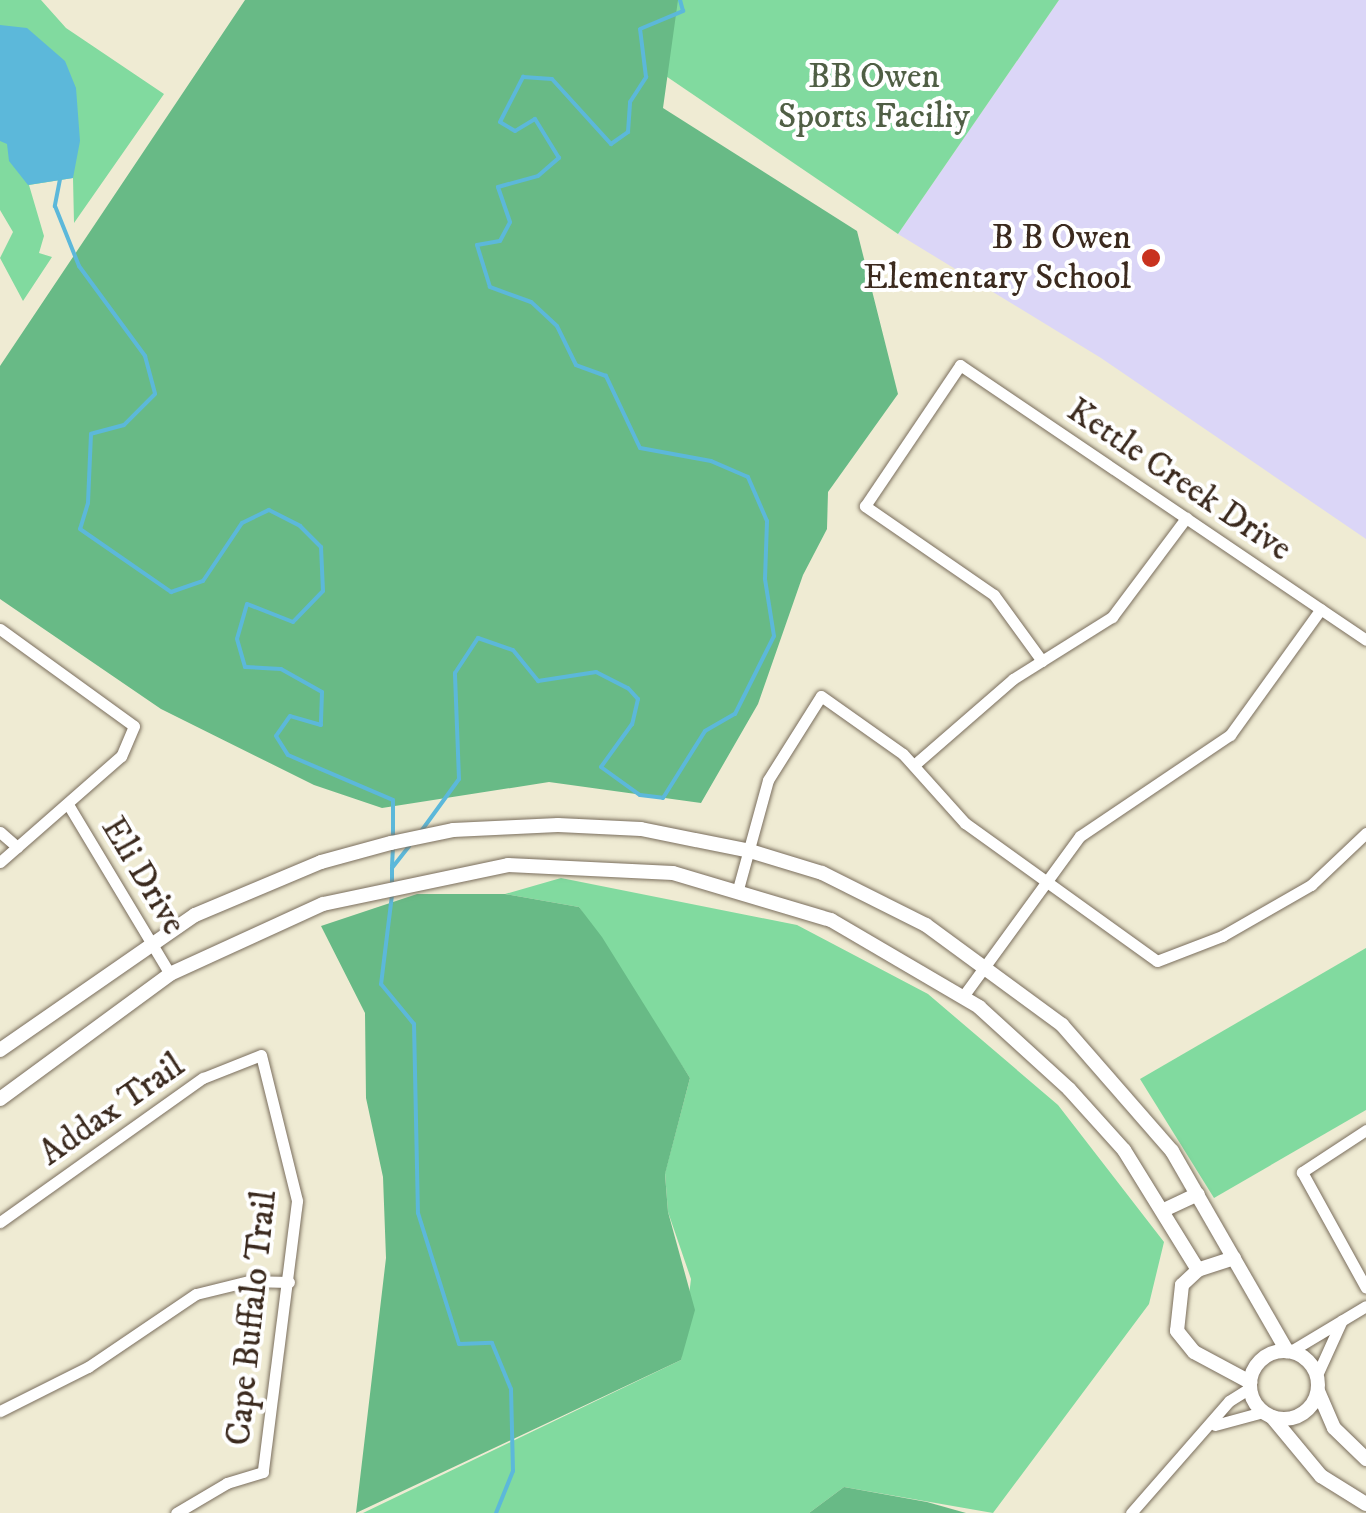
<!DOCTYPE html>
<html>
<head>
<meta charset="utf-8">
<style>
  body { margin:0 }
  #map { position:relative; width:1366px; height:1513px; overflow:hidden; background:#efebd3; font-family:"IM FELL DW Pica",serif }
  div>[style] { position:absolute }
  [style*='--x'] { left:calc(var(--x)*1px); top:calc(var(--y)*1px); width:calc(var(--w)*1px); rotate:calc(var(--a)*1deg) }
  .built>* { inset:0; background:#dbd6f7 }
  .green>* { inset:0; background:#81da9f }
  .forest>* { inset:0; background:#68ba86 }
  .water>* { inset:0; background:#5cb8da }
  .stream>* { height:4px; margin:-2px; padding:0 2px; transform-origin:2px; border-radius:2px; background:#5cb8da }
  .roads { filter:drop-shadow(0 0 2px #7a6e5d) drop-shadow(0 0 2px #7a6e5d) }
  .minor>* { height:11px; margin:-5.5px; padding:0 5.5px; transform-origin:5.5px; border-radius:5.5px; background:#fff }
  .tertiary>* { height:14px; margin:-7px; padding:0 7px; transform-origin:7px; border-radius:7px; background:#fff }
  .tertiary>.ring { margin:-7px; padding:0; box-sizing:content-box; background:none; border:14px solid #fff; border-radius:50% }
  .dots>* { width:28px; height:28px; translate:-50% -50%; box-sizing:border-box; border:5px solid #fff; border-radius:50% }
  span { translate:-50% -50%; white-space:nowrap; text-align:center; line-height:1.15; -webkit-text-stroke:8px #fff; paint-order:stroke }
  .park-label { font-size:35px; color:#505f45 }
  .poi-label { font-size:35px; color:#3b2a1e }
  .right { translate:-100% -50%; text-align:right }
  .street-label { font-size:35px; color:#3b2a1e }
</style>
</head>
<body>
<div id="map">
  <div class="built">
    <i style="clip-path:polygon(1059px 0,1366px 0,1366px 539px,1101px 358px,898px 234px)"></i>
  </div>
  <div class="green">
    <i style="clip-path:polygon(0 0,41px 0,66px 28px,164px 94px,74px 223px,73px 178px,29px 185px,44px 236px,39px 253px,52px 257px,23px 301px,0 258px,13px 232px,0 210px)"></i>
    <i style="clip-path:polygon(554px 0,1059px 0,898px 234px)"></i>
    <i style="clip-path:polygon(561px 878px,797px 925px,928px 994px,1058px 1105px,1164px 1242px,1149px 1304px,993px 1513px,844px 1487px,809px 1513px,363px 1513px,681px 1360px,691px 1279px,668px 1212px,665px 1173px,690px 1078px,579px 907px,505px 894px)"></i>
    <i style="clip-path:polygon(1366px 948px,1366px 1110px,1214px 1198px,1140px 1079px)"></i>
  </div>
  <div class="forest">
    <i style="clip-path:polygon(245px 0,678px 0,663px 108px,857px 231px,898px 394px,828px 492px,827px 529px,803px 575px,758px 704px,701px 803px,549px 782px,382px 808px,314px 785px,161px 709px,0 599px,0 366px)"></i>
    <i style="clip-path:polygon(417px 894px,505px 894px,579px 907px,602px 937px,690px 1078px,665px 1174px,668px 1212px,695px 1310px,681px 1360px,356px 1513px,386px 1258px,383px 1177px,366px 1098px,365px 1013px,321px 926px)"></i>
    <i style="clip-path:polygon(844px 1487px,927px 1502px,966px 1513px,809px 1513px)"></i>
  </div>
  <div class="water">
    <i style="clip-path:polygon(0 25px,27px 28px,65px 61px,76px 88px,80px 141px,73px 178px,28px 185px,9px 161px,7px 144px,0 141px)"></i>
  </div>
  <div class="stream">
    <i style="--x:61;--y:174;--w:33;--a:101"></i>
    <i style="--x:55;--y:206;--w:65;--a:68.2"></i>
    <i style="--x:79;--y:266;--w:112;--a:53.7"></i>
    <i style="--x:145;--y:356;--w:39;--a:75"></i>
    <i style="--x:155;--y:394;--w:44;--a:135"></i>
    <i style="--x:124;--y:425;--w:34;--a:165"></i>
    <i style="--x:91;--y:434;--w:69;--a:92.5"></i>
    <i style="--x:88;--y:503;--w:27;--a:107"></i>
    <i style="--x:80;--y:529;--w:111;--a:34.7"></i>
    <i style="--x:171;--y:592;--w:34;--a:-19"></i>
    <i style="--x:203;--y:581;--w:70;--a:-56.1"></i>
    <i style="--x:242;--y:523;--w:30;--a:-26"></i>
    <i style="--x:269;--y:510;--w:35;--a:27"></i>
    <i style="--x:300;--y:526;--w:30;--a:45"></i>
    <i style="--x:321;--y:547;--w:44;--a:87.4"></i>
    <i style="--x:323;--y:591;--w:43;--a:134.1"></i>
    <i style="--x:293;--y:622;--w:49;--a:-158.6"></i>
    <i style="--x:247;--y:604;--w:36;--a:106"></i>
    <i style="--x:237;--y:639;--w:29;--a:74"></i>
    <i style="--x:245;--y:667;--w:36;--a:3"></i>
    <i style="--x:281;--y:669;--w:47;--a:29.3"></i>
    <i style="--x:322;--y:692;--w:33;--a:92"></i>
    <i style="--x:321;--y:725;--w:32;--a:-164"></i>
    <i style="--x:290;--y:716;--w:24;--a:125"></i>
    <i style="--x:276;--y:736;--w:22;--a:58"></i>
    <i style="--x:288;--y:755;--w:114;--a:23.2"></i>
    <i style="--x:393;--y:800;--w:36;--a:90"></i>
    <i style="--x:422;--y:830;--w:63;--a:-54"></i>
    <i style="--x:459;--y:779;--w:106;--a:-92.2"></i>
    <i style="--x:455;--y:673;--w:42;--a:-56.7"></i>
    <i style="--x:478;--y:638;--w:37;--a:19"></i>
    <i style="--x:513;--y:650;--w:40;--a:51"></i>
    <i style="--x:538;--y:681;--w:59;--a:-8.8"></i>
    <i style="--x:596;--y:672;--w:36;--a:27"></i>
    <i style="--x:628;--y:688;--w:15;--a:48"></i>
    <i style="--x:638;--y:699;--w:26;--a:103"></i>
    <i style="--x:632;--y:724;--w:53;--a:125.8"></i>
    <i style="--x:601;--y:767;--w:48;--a:35.7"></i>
    <i style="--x:640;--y:795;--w:23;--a:7"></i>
    <i style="--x:663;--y:798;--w:79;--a:-57.9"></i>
    <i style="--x:705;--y:731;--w:34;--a:-30"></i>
    <i style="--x:735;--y:714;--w:87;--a:-63.4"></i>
    <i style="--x:774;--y:636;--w:58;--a:-99"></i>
    <i style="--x:765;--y:579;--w:58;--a:-88"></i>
    <i style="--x:767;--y:521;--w:48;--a:-113.4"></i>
    <i style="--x:748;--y:477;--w:40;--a:-156.6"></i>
    <i style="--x:711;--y:461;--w:72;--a:-169.6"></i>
    <i style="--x:640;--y:448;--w:80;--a:-115.3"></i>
    <i style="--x:606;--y:376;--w:32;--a:-160"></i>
    <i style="--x:576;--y:365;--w:43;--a:-116"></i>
    <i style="--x:557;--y:326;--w:35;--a:-137"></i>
    <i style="--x:531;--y:302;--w:44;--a:-159.9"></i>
    <i style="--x:490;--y:287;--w:44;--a:-107.2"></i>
    <i style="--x:477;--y:245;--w:23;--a:-10"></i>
    <i style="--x:500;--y:241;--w:21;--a:-62"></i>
    <i style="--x:510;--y:222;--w:37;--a:-109"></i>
    <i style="--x:498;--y:187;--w:41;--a:-15.4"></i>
    <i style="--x:538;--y:176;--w:28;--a:-41"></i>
    <i style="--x:559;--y:158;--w:46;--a:-121.6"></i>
    <i style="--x:535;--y:119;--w:23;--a:149"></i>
    <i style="--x:515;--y:131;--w:17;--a:-149"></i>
    <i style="--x:500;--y:122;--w:51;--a:-62.9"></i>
    <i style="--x:523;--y:77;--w:29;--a:4"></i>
    <i style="--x:552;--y:79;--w:88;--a:47.8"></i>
    <i style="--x:611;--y:144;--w:21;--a:-35"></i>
    <i style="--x:628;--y:132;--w:30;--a:-86"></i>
    <i style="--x:630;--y:102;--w:30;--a:-57"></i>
    <i style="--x:646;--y:77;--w:48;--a:-97.1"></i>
    <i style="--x:640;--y:29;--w:47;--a:-22.7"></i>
    <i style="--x:683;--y:11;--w:11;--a:-105"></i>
    <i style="--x:392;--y:866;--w:20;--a:-87"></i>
    <i style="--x:392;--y:885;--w:17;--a:-90"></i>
    <i style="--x:392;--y:868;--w:28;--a:-52"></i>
    <i style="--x:392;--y:895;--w:90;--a:97"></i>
    <i style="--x:381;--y:984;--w:52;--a:50.5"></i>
    <i style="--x:414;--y:1024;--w:189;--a:88.8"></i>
    <i style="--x:418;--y:1213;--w:137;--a:72.6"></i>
    <i style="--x:459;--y:1344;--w:33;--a:-2"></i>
    <i style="--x:492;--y:1343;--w:50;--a:67.6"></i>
    <i style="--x:511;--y:1389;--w:82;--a:88.6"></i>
    <i style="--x:513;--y:1471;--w:45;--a:112"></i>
  </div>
  <div class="roads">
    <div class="minor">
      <i style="--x:0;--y:629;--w:165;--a:35.9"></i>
      <i style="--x:134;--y:726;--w:33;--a:113"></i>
      <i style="--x:121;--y:756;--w:161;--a:138.8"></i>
      <i style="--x:1042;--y:661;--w:82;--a:-126"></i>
      <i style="--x:994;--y:595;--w:157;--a:-145.4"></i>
      <i style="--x:865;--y:506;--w:170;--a:-56"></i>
      <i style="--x:960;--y:365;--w:490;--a:34.1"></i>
      <i style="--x:914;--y:765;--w:131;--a:-41"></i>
      <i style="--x:1013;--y:679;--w:117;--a:-32.1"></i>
      <i style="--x:1112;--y:617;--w:124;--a:-53.2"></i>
      <i style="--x:69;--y:806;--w:196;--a:59"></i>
      <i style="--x:0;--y:832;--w:23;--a:41"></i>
      <i style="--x:738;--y:889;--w:113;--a:-74.6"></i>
      <i style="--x:768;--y:780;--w:99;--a:-57.8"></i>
      <i style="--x:821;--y:696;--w:100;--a:35.3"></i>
      <i style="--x:903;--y:754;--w:93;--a:48.1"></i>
      <i style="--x:965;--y:823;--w:236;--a:35.7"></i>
      <i style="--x:1157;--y:961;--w:70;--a:-21"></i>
      <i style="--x:1222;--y:936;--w:103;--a:-29.8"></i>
      <i style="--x:1311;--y:885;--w:76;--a:-43.4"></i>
      <i style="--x:964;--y:995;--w:197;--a:-53.9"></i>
      <i style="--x:1080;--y:836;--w:181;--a:-34"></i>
      <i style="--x:1230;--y:735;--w:155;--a:-54.2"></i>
      <i style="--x:1366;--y:1130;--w:77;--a:146.7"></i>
      <i style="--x:1302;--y:1172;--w:132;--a:61.1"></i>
      <i style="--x:0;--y:1222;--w:249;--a:-35.4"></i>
      <i style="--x:203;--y:1078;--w:62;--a:-21.6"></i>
      <i style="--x:261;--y:1055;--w:150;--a:76.1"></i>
      <i style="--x:297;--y:1201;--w:273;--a:97.2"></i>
      <i style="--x:263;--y:1472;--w:38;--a:163"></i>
      <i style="--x:227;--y:1483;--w:59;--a:149.5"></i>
      <i style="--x:1291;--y:1351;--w:87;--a:-31"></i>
      <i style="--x:1317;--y:1375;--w:60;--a:-65.6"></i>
      <i style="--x:0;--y:1411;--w:98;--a:-26.6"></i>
      <i style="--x:88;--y:1367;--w:130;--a:-34.1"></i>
      <i style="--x:196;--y:1294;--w:55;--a:-13.8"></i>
      <i style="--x:249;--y:1281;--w:40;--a:1.4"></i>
      <i style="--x:1215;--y:1425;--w:50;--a:-15.2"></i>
      <i style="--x:1131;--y:1513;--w:149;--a:-48.8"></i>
      <i style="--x:1229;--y:1401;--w:25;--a:-32"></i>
    </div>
    <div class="tertiary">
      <i style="--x:0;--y:1050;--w:237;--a:-34.7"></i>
      <i style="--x:195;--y:915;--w:137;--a:-22.8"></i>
      <i style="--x:321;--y:862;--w:73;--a:-15.2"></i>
      <i style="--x:391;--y:843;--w:63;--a:-11.8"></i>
      <i style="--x:453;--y:830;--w:105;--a:-2.7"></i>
      <i style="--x:558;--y:825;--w:83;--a:2.8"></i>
      <i style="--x:641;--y:829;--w:111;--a:11.4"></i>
      <i style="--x:750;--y:851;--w:75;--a:17"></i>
      <i style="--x:822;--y:873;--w:116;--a:26.6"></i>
      <i style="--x:926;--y:925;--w:169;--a:36.3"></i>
      <i style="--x:1062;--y:1025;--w:167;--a:48.9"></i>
      <i style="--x:1172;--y:1151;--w:231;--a:60.1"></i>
      <i style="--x:0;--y:1099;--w:211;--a:-36.3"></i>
      <i style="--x:170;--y:974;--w:168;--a:-24.6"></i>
      <i style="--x:323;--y:904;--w:189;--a:-11.9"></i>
      <i style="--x:508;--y:865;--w:165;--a:2.8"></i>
      <i style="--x:673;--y:873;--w:165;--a:16.6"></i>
      <i style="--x:831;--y:920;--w:172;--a:30.4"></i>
      <i style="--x:979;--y:1007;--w:122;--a:42.3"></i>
      <i style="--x:1069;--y:1089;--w:82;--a:48"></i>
      <i style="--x:1124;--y:1150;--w:141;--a:58.3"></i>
      <i style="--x:1166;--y:1209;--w:35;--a:-25"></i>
      <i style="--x:1234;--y:1258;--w:38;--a:162"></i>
      <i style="--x:1198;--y:1270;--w:22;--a:137"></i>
      <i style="--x:1182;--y:1285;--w:46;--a:96.2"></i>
      <i style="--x:1177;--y:1331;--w:27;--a:51"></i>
      <i style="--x:1194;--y:1352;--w:64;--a:28.2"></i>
      <i class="ring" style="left:1250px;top:1351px;width:54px;height:54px"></i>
      <i style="--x:1318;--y:1391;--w:40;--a:66.6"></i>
      <i style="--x:1334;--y:1428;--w:45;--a:44.1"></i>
      <i style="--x:1272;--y:1417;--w:77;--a:50.3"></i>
      <i style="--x:1321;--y:1476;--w:53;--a:31.9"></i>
    </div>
  </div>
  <div class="dots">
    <i style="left:1151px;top:258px;background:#c8321e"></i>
  </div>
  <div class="park-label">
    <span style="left:874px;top:97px">BB Owen<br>Sports Faciliy</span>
  </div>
  <div class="poi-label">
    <span class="right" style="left:1131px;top:258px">B B Owen<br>Elementary School</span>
  </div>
  <div class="street-label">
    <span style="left:1179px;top:480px;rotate:34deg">Kettle Creek Drive</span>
    <span style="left:143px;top:876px;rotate:59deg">Eli Drive</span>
    <span style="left:112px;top:1110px;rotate:-35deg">Addax Trail</span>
    <span style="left:252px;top:1318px;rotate:-84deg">Cape Buffalo Trail</span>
  </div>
</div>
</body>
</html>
